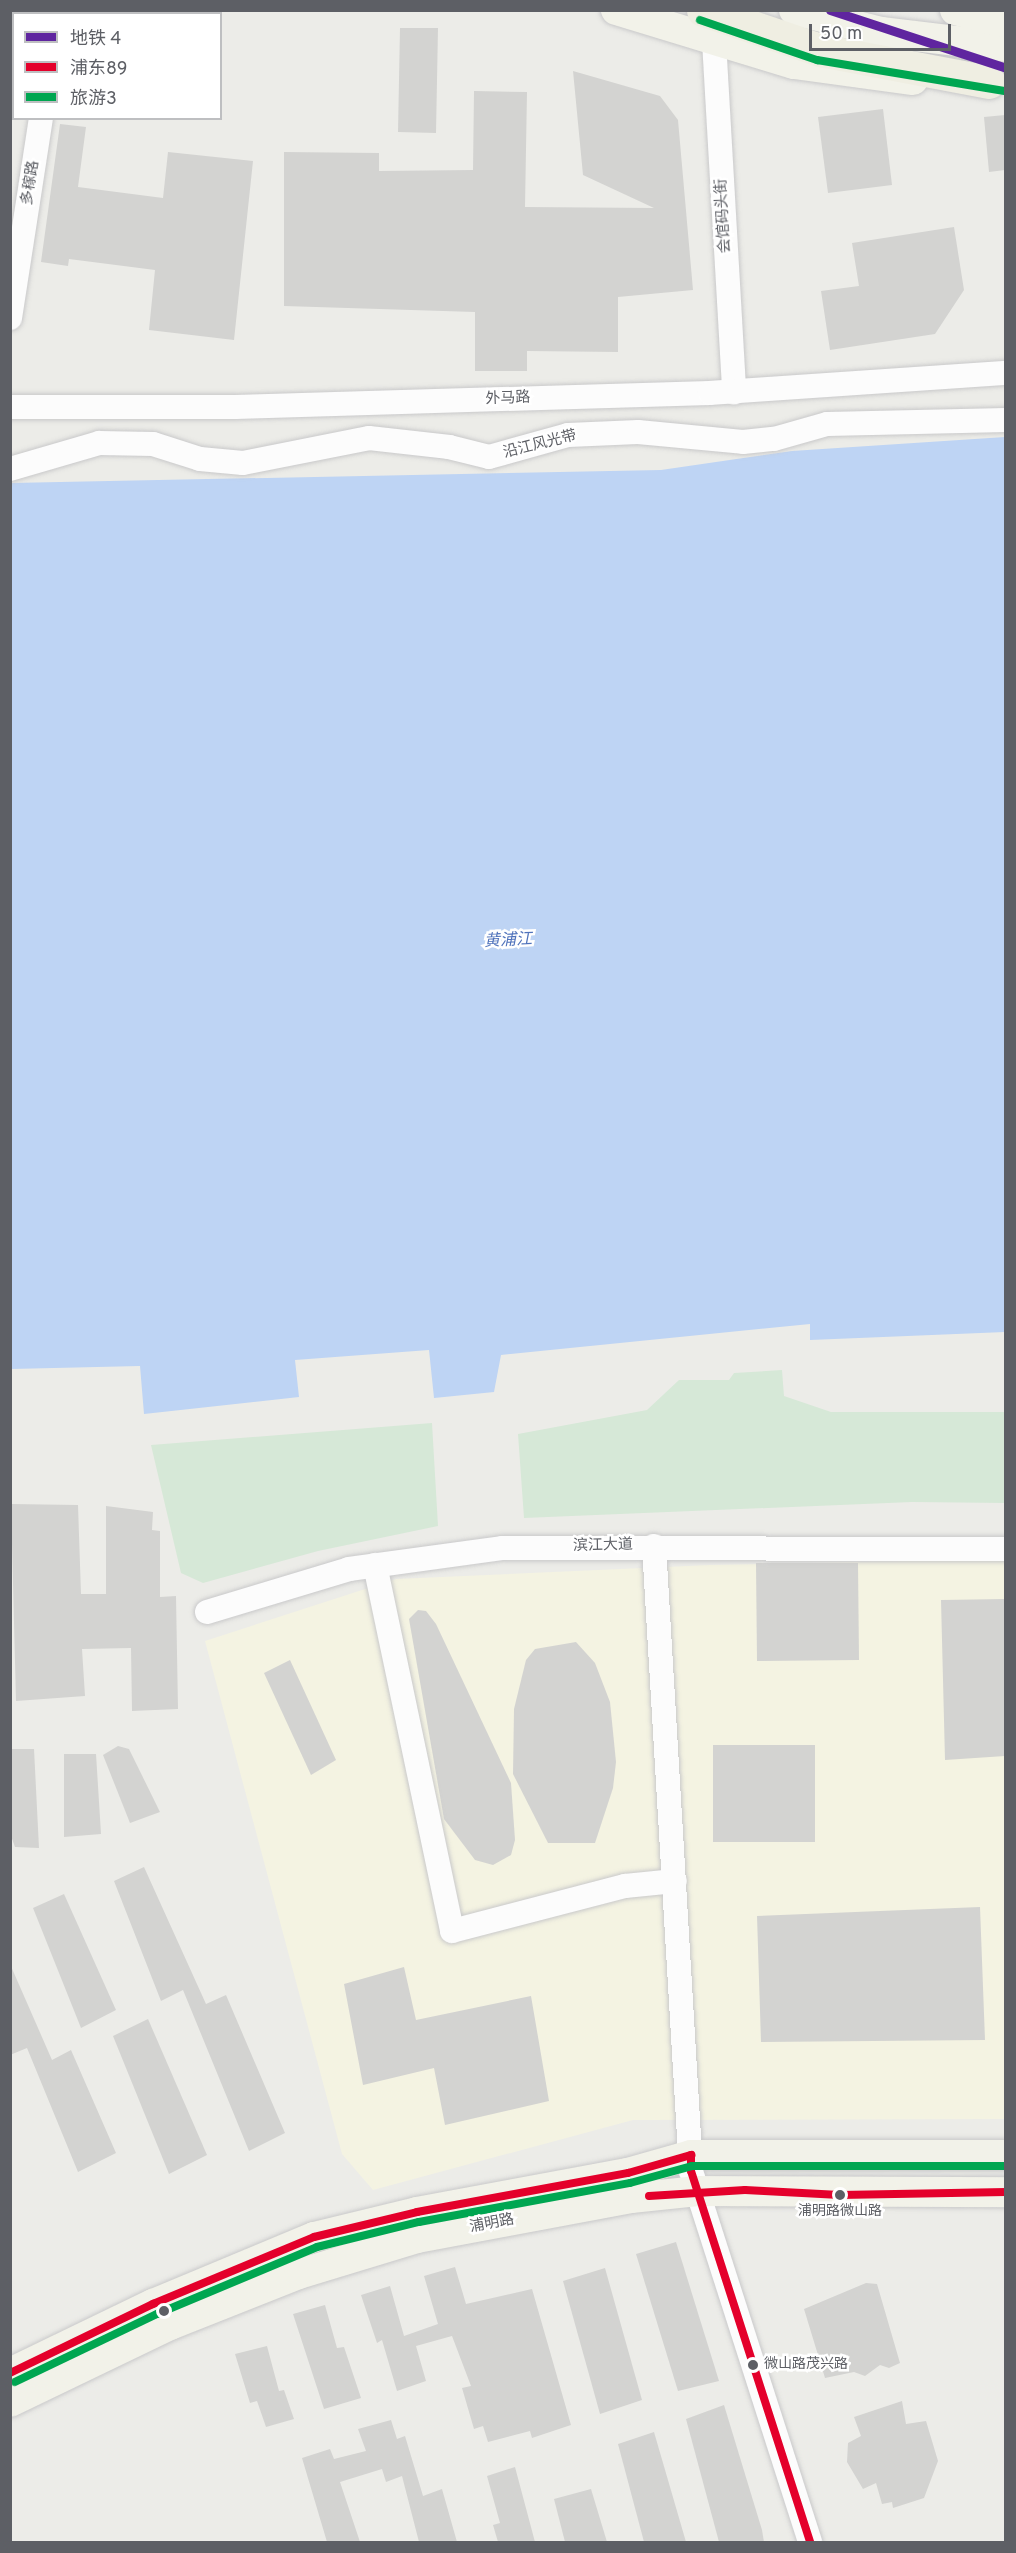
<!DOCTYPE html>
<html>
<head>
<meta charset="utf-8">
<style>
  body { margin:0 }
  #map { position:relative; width:1016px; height:2553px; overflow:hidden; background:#ecece8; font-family:Overpass,"Noto Sans SC",sans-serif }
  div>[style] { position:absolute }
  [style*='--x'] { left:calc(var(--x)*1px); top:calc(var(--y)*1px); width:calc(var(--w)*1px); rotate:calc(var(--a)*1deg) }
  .commercial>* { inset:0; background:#f4f3e2 }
  .green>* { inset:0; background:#d6e8d7 }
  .water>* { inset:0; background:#bed4f4 }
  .building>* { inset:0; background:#d3d3d1 }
  .major-tunnel>* { height:30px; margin-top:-15px; transform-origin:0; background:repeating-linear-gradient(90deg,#c8c9c7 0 30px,transparent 0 45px) }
  .roads { filter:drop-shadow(0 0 2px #c9c9ca) drop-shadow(0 0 2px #c9c9ca) }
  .minor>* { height:24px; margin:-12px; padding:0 12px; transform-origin:12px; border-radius:12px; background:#fcfcfc }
  .major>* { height:30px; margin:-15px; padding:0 15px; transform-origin:15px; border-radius:15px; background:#f2f2e9 }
  .highway>* { height:33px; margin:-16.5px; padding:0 16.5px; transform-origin:16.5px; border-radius:16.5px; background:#efeee2 }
  .bus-1>* { height:8px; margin:-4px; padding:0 4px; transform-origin:4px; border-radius:4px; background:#e4002b }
  .bus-2>* { height:8px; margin:-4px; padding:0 4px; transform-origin:4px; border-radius:4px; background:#00a651 }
  .metro-1>* { height:9px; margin:-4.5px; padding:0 4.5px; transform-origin:4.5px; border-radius:4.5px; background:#5f259f }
  .dots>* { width:16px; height:16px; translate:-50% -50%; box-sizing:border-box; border:3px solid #fff; border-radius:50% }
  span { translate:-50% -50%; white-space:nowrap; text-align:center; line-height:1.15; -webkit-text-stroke:5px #fff; paint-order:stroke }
  .bus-label { font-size:14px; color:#5d5f65 }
  .left { translate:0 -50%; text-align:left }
  .street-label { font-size:15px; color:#5d5f65 }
  .water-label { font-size:16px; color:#4f72bb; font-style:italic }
  .frame { position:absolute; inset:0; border:12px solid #5d5f65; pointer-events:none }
  .legend { position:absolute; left:12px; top:12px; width:210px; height:108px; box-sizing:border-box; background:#fff; border:2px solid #bebfc1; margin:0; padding:8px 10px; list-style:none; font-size:18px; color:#5d5f65 }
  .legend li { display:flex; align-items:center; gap:12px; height:30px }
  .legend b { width:30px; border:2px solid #bebfc1 }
  .scale { position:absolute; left:809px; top:24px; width:142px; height:27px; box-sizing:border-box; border:3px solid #5d5f65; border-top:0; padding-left:8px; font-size:18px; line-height:21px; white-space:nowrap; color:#5d5f65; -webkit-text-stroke:4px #fff; paint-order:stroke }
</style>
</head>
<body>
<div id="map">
  <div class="commercial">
    <i style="clip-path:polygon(1005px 1559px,1005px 2119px,633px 2120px,373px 2190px,342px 2154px,205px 1641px,396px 1579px,710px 1565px)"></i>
  </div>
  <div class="green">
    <i style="clip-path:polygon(782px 1370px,784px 1396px,831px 1412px,1005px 1412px,1005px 1503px,912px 1502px,524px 1518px,518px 1434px,647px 1410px,679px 1380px,729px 1380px,734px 1373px)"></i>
    <i style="clip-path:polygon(432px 1423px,438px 1526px,318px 1551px,203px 1583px,181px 1573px,151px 1445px)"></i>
  </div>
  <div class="water">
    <i style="clip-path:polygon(1005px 437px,1005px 1332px,810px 1340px,810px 1324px,501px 1355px,494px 1392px,434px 1398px,429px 1350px,295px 1360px,299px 1397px,144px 1414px,140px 1366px,11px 1369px,11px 483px,661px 470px,792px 451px)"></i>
  </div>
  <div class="building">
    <i style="clip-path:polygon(400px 28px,438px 28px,436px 133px,398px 132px)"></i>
    <i style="clip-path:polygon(573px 71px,660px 96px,678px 120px,693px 290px,618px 297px,618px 352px,527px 351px,527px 371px,475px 371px,475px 312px,284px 306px,284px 152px,379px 153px,379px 171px,473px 170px,474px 91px,527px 92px,525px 207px,654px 208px,583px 175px)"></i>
    <i style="clip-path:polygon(883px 109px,892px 185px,828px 193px,818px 117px)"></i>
    <i style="clip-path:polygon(1005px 115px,1005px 170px,989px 172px,984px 117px)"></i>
    <i style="clip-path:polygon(60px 124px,86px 127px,78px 187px,163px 198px,168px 152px,253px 161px,234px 340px,149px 330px,155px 270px,69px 259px,68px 266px,41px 262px)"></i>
    <i style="clip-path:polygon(954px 227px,964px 290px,935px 334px,830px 350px,821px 291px,859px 286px,852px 243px)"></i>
    <i style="clip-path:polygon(11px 1504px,78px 1505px,81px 1594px,106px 1594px,106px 1506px,153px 1512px,152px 1530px,160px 1531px,160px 1597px,176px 1596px,178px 1709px,132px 1711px,131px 1648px,82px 1649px,85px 1696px,16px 1701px)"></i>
    <i style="clip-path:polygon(756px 1563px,858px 1563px,859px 1660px,757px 1661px)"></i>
    <i style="clip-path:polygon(1005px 1599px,1005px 1756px,945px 1760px,941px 1600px)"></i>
    <i style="clip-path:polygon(418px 1610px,426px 1611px,436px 1624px,511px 1783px,515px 1840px,511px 1855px,493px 1865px,475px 1860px,444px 1819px,409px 1619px)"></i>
    <i style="clip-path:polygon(576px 1642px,595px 1663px,610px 1702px,616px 1762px,613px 1788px,595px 1843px,548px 1843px,513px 1774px,514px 1709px,526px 1660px,535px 1649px)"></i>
    <i style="clip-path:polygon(290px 1660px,336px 1760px,311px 1775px,264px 1673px)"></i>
    <i style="clip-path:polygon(713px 1745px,815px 1745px,815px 1842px,713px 1842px)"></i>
    <i style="clip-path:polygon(118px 1746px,129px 1749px,160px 1812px,130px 1823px,103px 1755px)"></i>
    <i style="clip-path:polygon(10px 1749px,34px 1749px,39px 1848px,15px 1847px,10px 1833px)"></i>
    <i style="clip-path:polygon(64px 1754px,96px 1754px,101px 1834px,64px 1837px)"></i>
    <i style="clip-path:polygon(144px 1867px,206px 2004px,226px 1995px,285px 2133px,249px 2151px,183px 1990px,161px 2001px,114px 1881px)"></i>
    <i style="clip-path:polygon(64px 1894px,116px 2010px,81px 2028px,33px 1908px)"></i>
    <i style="clip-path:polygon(980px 1907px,985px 2040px,761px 2042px,757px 1916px)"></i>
    <i style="clip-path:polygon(10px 1964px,52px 2060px,71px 2050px,116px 2153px,78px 2172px,27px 2048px,10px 2055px)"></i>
    <i style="clip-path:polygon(404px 1967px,416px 2020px,531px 1996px,549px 2101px,445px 2125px,434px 2068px,363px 2085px,344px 1984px)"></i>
    <i style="clip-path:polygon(148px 2019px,207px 2155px,169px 2174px,113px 2036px)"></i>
    <i style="clip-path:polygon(676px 2242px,719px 2381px,678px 2391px,636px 2254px)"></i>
    <i style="clip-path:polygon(455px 2267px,466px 2304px,532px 2289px,571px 2425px,532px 2438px,530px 2431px,488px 2442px,483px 2426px,474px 2429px,462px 2388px,471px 2386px,452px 2336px,416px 2346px,426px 2381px,397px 2391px,382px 2340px,377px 2343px,361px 2295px,390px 2286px,404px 2336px,438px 2324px,424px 2276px)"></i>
    <i style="clip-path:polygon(605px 2268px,642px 2400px,600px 2414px,563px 2281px)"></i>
    <i style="clip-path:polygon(866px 2283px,877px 2284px,900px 2363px,889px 2368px,880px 2365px,865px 2376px,854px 2372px,825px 2378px,804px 2309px)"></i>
    <i style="clip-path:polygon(325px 2305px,337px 2348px,344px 2347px,361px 2398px,324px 2409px,293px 2314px)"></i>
    <i style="clip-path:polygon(267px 2346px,279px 2391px,284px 2390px,294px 2419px,266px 2427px,257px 2401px,250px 2403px,235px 2354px)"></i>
    <i style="clip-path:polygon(902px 2401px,906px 2424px,926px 2421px,938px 2461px,924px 2498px,893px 2508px,892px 2502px,882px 2504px,876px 2483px,863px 2489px,847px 2462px,848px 2443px,861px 2436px,854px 2417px)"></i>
    <i style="clip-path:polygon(724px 2405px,762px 2530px,764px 2542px,719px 2542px,686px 2419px)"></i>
    <i style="clip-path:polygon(391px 2420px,397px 2439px,405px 2436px,423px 2496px,442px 2489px,457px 2542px,419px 2542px,402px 2476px,386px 2482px,382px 2469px,340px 2482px,360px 2542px,327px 2542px,302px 2458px,330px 2449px,334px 2459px,366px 2451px,358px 2429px)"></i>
    <i style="clip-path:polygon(654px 2432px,686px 2542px,644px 2542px,618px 2444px)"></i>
    <i style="clip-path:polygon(515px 2467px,535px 2542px,498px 2542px,493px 2525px,500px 2523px,487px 2476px)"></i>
    <i style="clip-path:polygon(591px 2489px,607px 2542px,565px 2542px,554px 2499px)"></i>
  </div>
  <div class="major-tunnel">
    <i style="--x:961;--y:63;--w:45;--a:0"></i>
  </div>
  <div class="roads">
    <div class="minor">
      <i style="--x:57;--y:14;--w:4;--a:-90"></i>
      <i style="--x:714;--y:41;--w:352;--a:86.7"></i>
      <i style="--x:10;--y:318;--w:202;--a:-81.2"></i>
      <i style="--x:10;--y:407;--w:225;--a:0"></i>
      <i style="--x:235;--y:407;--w:475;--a:-1.7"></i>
      <i style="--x:710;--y:393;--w:297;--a:-3.9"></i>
      <i style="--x:10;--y:469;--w:93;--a:-16.3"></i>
      <i style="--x:99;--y:443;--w:54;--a:1.1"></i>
      <i style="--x:153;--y:444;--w:49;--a:17.7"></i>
      <i style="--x:200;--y:459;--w:43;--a:5.3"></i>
      <i style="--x:243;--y:463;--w:128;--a:-11.2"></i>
      <i style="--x:369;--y:438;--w:81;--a:6.4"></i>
      <i style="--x:449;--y:447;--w:41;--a:14"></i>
      <i style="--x:489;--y:457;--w:82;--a:-15.6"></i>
      <i style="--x:568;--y:435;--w:70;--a:-2.5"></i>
      <i style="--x:638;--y:432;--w:105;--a:5.4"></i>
      <i style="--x:743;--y:442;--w:31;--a:-6"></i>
      <i style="--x:774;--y:439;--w:55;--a:-15.8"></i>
      <i style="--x:827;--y:424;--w:179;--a:-1.3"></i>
      <i style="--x:654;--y:1546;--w:626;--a:86.61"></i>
      <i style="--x:691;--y:2171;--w:390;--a:72.2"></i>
      <i style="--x:375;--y:1565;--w:374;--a:78.1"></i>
      <i style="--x:452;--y:1931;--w:179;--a:-14.6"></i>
      <i style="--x:625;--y:1886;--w:50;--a:-5.7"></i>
      <i style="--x:207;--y:1612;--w:148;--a:-16.8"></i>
      <i style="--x:349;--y:1569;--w:154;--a:-7.8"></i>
      <i style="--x:502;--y:1548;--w:504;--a:0.11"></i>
    </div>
    <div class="major">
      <i style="--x:616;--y:10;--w:186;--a:16.9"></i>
      <i style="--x:794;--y:64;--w:120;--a:7.7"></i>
      <i style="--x:794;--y:10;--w:90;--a:14.2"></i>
      <i style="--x:881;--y:32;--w:126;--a:6.8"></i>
      <i style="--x:955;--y:10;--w:53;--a:14.3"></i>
      <i style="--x:10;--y:2373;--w:159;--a:-25.8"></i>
      <i style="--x:153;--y:2304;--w:174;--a:-22.6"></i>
      <i style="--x:314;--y:2237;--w:106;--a:-13.6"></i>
      <i style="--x:417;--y:2212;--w:215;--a:-10.5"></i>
      <i style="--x:628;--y:2173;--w:66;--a:-15.9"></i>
      <i style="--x:691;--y:2155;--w:315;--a:0"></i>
      <i style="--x:10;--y:2402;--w:178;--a:-25.7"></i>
      <i style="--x:170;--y:2325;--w:139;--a:-21.6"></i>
      <i style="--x:299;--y:2274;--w:123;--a:-17"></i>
      <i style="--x:417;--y:2238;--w:218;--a:-10.6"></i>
      <i style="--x:631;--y:2198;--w:67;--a:-6"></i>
      <i style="--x:698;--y:2191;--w:308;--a:0.2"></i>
    </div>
    <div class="highway">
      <i style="--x:703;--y:10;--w:124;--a:18.9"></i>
      <i style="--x:820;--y:50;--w:172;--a:10.7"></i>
    </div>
  </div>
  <div class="bus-1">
    <i style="--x:649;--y:2196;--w:96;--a:-3.6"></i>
    <i style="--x:745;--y:2190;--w:95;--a:3"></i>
    <i style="--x:840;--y:2195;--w:166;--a:-1"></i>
    <i style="--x:10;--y:2373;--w:159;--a:-25.8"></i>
    <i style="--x:153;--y:2304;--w:174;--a:-22.6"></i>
    <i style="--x:314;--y:2237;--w:106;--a:-13.6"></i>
    <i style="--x:417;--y:2212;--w:215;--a:-10.5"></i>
    <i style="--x:628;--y:2173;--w:66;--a:-15.9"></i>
    <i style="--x:691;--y:2155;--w:16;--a:90"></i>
    <i style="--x:691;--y:2171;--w:390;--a:72.2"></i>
  </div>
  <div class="bus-2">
    <i style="--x:700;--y:20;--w:124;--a:18.9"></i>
    <i style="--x:817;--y:60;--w:190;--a:9.4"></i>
    <i style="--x:15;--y:2382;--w:157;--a:-25.6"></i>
    <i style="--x:157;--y:2314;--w:173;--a:-22.7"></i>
    <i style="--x:317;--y:2247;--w:105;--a:-13.8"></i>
    <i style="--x:419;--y:2222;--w:215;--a:-10.5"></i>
    <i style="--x:630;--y:2183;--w:64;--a:-15.3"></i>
    <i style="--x:692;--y:2166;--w:314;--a:0"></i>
  </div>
  <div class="metro-1">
    <i style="--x:830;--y:10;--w:185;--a:18.2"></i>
  </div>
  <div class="dots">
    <i style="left:840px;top:2195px;background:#5d5f65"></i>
    <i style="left:164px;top:2311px;background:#5d5f65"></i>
    <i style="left:753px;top:2365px;background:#5d5f65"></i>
  </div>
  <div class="bus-label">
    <span style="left:840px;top:2212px">浦明路微山路</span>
    <span class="left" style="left:764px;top:2365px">微山路茂兴路</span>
  </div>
  <div class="street-label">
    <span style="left:31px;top:183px;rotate:-81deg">多稼路</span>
    <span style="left:724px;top:216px;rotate:-93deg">会馆码头街</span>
    <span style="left:508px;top:399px;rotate:-2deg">外马路</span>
    <span style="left:540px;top:445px;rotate:-14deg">沿江风光带</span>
    <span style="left:603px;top:1546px;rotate:-1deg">滨江大道</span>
    <span style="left:492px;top:2224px;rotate:-11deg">浦明路</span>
  </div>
  <div class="water-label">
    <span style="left:508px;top:941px;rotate:-3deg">黄浦江</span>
  </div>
  <div class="frame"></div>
  <ul class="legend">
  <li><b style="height:8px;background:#5f259f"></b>地铁 4</li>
  <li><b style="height:8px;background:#e4002b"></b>浦东89</li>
  <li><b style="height:8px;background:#00a651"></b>旅游3</li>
  </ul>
  <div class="scale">50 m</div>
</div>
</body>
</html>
